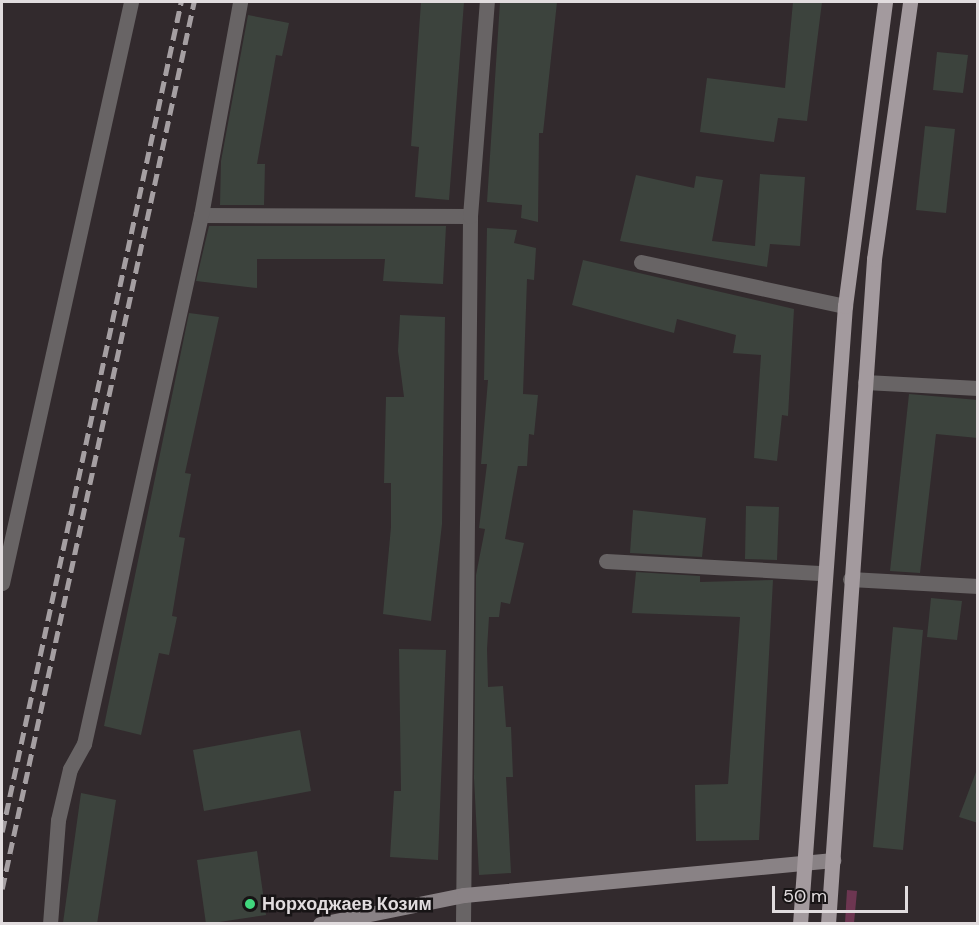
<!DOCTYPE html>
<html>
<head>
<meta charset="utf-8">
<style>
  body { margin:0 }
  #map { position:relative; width:979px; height:925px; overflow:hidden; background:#322a2d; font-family:"DM Sans",sans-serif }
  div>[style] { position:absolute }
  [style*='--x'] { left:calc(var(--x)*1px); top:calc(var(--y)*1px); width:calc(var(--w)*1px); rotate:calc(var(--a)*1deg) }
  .green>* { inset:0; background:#6d3651 }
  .building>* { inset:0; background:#3c433d }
  .minor>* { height:15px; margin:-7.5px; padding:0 7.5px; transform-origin:7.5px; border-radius:7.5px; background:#686465 }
  .secondary>* { height:15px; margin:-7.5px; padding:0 7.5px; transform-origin:7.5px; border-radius:7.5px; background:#898285 }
  .primary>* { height:15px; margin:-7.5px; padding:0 7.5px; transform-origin:7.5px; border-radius:7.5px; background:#a39a9e }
  .rail>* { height:4.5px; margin-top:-2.25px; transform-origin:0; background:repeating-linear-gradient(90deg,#a59fa2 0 12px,transparent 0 18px) }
  .dots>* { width:16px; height:16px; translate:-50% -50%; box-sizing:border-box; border:3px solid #171415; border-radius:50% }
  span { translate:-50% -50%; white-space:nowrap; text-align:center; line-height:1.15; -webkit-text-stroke:5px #171415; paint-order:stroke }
  .poi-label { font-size:18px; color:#e1dcde; font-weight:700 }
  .left { translate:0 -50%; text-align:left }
  .frame { position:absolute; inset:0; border:3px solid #e1dcde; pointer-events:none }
  .scale { position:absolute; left:772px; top:886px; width:136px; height:27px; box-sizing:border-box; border:3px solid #e1dcde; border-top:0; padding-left:8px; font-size:18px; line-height:21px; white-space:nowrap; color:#e1dcde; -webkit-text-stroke:4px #171415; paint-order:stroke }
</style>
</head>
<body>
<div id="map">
  <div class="green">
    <i style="clip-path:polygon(847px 890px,857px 891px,854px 923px,845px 923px)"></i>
  </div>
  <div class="building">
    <i style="clip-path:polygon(421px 2px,464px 2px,449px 200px,415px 197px,419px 147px,411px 146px)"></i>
    <i style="clip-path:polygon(500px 2px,557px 2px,543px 133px,539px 133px,538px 222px,521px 218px,522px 205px,487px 202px)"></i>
    <i style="clip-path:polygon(793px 2px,822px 2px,807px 121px,778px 118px,774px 142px,700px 132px,707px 78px,785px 88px)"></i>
    <i style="clip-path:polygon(248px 15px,289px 23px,282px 56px,276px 55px,257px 164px,265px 164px,264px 205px,220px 205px,221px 161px)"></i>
    <i style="clip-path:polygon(937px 52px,968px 55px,963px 93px,933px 90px)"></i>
    <i style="clip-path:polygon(925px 126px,955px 129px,946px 213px,916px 210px)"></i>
    <i style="clip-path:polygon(760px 174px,805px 177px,800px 246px,770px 244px,767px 267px,620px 241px,636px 175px,694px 188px,696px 176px,723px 180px,712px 241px,755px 246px)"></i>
    <i style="clip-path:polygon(209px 226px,446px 226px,443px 284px,383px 281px,385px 259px,257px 259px,257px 288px,196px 281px)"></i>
    <i style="clip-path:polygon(487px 228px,517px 230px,514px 243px,536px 248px,534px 280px,527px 279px,523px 394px,538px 395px,534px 435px,529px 434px,527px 466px,518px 466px,505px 539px,524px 543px,510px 604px,501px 602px,499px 617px,489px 617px,487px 649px,488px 687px,503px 686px,506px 727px,511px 727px,513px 777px,506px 777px,511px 873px,479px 875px,474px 778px,476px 575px,485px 529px,479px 528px,487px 464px,481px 464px,488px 380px,484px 380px)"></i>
    <i style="clip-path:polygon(583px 260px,794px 309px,788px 416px,782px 415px,777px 461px,754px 458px,761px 355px,733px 353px,736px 335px,677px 319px,674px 333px,572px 305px)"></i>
    <i style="clip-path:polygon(189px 313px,219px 317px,185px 473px,191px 474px,179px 537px,185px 538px,172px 616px,177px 617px,169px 655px,159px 653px,141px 735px,104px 726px)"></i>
    <i style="clip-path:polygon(400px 315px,445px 317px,442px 524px,431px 621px,383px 614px,391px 527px,391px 483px,384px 483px,386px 397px,404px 397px,398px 351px)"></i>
    <i style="clip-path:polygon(909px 394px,978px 400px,978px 438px,936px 434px,920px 573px,890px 571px)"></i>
    <i style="clip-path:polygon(746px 506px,779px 507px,777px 560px,745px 559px)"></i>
    <i style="clip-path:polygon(633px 510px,706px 518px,702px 557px,630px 553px)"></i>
    <i style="clip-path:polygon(636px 572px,700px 576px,700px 582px,773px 580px,759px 840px,696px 841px,695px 785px,728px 784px,740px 617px,632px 613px)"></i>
    <i style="clip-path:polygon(931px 598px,962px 601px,957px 640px,927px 637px)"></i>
    <i style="clip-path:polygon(893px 627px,923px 630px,903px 850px,873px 847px)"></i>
    <i style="clip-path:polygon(399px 649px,446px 650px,438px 860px,390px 857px,394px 791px,401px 791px)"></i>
    <i style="clip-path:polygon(300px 730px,311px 791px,204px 811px,193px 750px)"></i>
    <i style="clip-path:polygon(976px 772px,978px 772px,978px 823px,959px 817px)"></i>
    <i style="clip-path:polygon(81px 793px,116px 800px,97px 924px,63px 923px)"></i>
    <i style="clip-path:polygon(257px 851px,266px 915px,206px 924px,197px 860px)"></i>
  </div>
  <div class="minor">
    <i style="--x:201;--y:215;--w:269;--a:0.2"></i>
    <i style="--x:641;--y:262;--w:209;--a:12.2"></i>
    <i style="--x:865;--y:382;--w:113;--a:3"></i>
    <i style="--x:606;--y:561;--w:218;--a:3.2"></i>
    <i style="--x:850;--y:579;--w:128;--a:3.1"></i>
    <i style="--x:2;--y:583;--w:595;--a:-77.48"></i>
    <i style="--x:50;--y:924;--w:104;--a:-85.6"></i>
    <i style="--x:58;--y:820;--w:52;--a:-76.8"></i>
    <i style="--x:70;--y:769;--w:29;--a:-61"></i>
    <i style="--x:84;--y:744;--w:542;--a:-77.53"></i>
    <i style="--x:201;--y:215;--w:217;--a:-79.6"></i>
    <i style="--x:463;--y:924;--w:708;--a:-89.43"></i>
    <i style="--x:470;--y:216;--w:215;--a:-85.5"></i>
  </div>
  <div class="secondary">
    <i style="--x:320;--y:924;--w:147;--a:-11.4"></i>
    <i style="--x:464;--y:895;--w:371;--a:-5.4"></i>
  </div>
  <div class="primary">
    <i style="--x:800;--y:924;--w:620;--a:-85.84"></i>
    <i style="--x:845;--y:306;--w:307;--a:-82.5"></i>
    <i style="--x:828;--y:924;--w:667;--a:-86.04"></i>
    <i style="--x:874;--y:259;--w:260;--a:-82"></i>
  </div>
  <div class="rail">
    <i style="--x:2;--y:832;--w:849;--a:-77.83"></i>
    <i style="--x:2;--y:889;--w:908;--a:-77.79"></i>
  </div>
  <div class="dots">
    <i style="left:250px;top:904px;background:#40d77d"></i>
  </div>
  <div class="poi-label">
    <span class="left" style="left:262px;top:904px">Норходжаев Козим</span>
  </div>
  <div class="frame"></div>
  <div class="scale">50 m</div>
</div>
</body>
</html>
